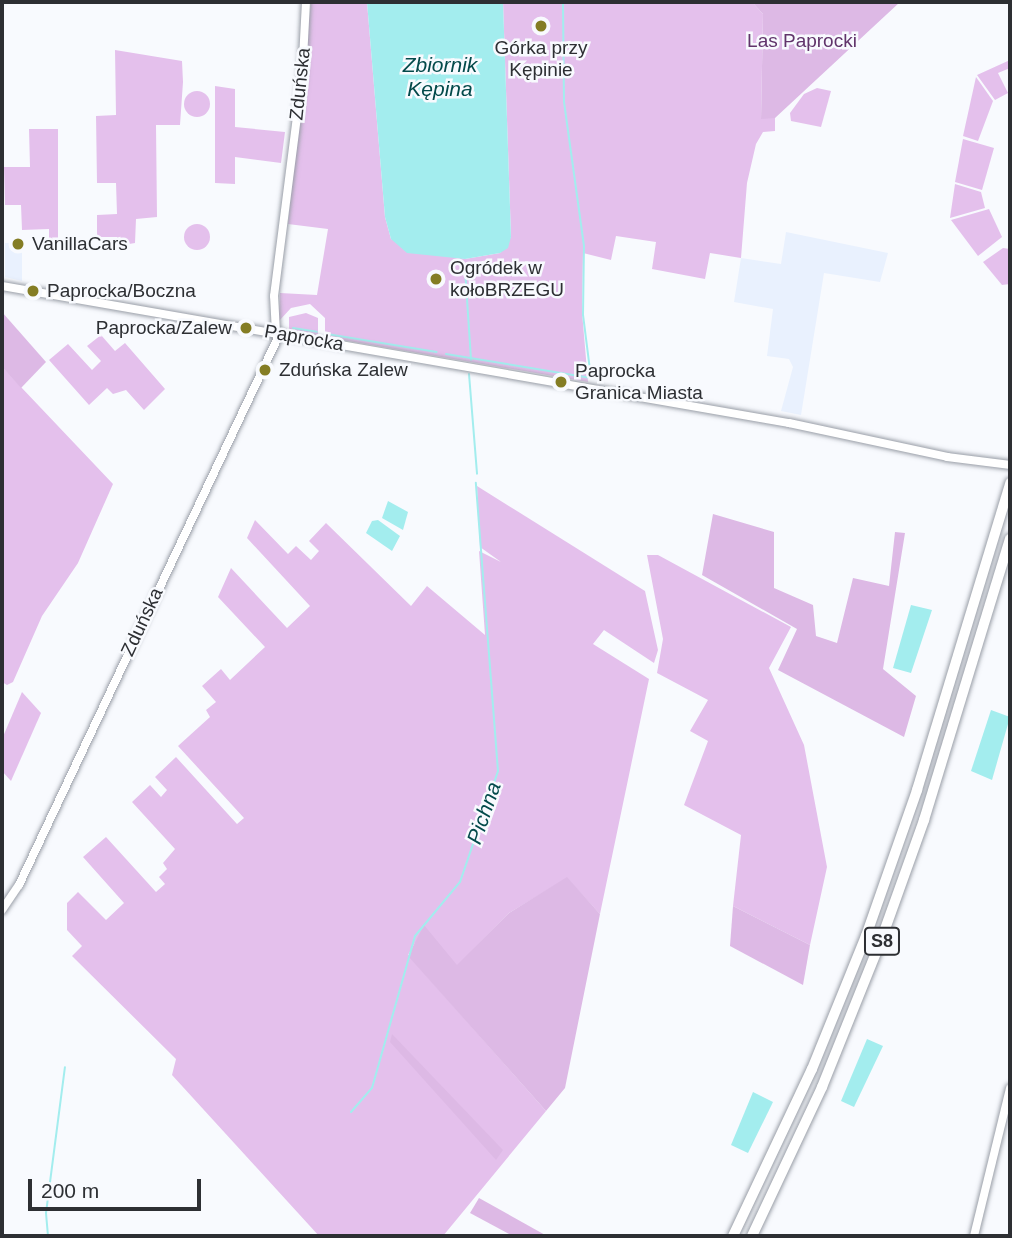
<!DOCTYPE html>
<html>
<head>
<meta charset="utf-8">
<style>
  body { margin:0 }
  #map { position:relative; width:1012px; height:1238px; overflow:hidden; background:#f8fafe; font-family:Helvetica,sans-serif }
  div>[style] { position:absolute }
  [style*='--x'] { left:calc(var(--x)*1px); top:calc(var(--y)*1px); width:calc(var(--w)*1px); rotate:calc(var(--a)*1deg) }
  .built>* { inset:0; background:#e9f1fe }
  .green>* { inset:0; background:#e4c0ec }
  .round { border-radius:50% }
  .forest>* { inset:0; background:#ddb9e5 }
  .water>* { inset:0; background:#a3edee }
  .stream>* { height:2px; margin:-1px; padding:0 1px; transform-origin:1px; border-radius:1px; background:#a3edee }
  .roads { filter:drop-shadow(0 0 2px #999ea7) drop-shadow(0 0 2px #999ea7) }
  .minor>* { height:8px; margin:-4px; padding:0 4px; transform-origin:4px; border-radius:4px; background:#fff }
  .highway>* { height:10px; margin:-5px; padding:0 5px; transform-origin:5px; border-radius:5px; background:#fff }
  .dots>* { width:19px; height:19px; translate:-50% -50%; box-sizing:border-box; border:4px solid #f8fafe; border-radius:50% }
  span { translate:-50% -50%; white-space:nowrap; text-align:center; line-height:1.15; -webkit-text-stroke:5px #f8fafe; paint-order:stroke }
  .shield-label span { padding:2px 5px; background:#f8fafe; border:2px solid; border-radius:5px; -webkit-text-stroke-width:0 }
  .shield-label { font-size:18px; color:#2d2f33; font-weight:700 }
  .park-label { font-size:19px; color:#61346b }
  .poi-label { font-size:19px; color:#2d2f33 }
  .left { translate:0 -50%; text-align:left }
  .right { translate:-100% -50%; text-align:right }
  .street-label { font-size:19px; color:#2d2f33 }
  .water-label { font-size:21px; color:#034a4b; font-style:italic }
  .frame { position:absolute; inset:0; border:4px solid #2d2f33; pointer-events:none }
  .scale { position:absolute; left:28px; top:1179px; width:173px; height:32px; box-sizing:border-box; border:4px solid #2d2f33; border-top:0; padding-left:9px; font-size:21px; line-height:24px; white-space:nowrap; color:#2d2f33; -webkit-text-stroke:5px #f8fafe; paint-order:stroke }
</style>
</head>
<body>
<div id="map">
  <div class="built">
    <i style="clip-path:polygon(786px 232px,888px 253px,880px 282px,824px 273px,801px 415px,781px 411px,793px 367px,789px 359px,767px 356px,773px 309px,734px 302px,741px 258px,781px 264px)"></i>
    <i style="clip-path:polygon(5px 243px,22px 243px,22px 281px,5px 277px)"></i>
  </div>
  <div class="green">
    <i style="clip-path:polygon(311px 2px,367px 2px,385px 217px,391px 239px,465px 259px,500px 253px,511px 237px,503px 2px,752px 2px,763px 14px,761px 118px,775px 118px,775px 131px,763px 132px,756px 144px,747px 183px,741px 258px,710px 253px,705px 279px,652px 269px,656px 242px,616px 236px,611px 260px,583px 253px,582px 312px,588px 382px,325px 337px,325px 318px,310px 304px,291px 308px,279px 321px,280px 293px,317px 295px,328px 229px,288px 224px)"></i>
    <i style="clip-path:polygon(115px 50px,182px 61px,183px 82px,180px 125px,156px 125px,157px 217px,136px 219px,135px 243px,117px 246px,117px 237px,97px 237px,97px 215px,117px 214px,116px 183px,97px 183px,96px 116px,116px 115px)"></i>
    <i style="clip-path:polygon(1010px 60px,1010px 68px,998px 73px,1008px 93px,995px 100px,977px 75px)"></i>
    <i style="clip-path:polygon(976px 77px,993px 101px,978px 141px,963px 136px)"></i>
    <i style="clip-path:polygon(215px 86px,235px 89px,235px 127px,285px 132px,281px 163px,235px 157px,235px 184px,215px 183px)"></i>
    <i style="clip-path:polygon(817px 88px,831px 91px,821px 127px,791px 121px,790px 113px,804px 94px)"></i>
    <i class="round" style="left:184px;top:91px;width:26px;height:26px"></i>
    <i style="clip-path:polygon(29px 129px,58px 129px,58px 241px,49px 241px,49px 229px,22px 230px,21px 205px,5px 205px,4px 167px,30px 167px)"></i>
    <i style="clip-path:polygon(963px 139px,994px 148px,982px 190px,955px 182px)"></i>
    <i style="clip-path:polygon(955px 184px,981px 192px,985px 208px,950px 218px)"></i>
    <i style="clip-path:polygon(989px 209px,1002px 237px,978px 256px,951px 220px)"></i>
    <i class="round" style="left:184px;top:224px;width:26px;height:26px"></i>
    <i style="clip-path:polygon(1003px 248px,1010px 249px,1010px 284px,1002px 285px,983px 262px)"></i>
    <i style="clip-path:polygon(306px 313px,318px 318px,318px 335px,289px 331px,289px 317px)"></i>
    <i style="clip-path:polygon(101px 335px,115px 351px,125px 343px,165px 389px,144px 410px,126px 390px,113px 394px,107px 388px,89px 405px,49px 360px,68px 344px,92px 370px,101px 361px,87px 346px)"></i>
    <i style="clip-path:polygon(2px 367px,113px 484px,78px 563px,42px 616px,13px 682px,7px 685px,2px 682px)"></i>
    <i style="clip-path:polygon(477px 486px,645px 591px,658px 650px,654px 663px,604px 630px,593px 644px,649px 679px,600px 914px,567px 878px,509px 913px,457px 966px,415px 943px,408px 955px,546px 1111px,443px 1236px,319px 1236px,172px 1075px,176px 1059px,72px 956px,82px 946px,67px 930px,67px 903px,78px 892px,106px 920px,124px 903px,83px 857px,106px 837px,156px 892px,165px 884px,159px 877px,167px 869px,163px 863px,175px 849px,132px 802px,150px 785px,161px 797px,167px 790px,155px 777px,176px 757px,237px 824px,244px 818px,178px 746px,210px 717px,206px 710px,216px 702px,202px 686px,221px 669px,230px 680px,265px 647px,218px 597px,231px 568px,287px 628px,310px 606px,247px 538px,255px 520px,288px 554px,296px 546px,311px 560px,319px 551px,309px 541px,326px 523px,411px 606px,427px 586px,485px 635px,479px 551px,501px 562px,480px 547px)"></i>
    <i style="clip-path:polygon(647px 555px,658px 555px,791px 627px,769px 668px,804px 745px,827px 867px,810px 945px,733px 906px,741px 835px,684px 805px,708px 741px,690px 731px,708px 700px,657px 673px,663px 639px)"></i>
    <i style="clip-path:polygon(22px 692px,41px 713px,11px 781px,2px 771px,2px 739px)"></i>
  </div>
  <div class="forest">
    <i style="clip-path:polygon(752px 2px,900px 2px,775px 118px,761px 119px,763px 14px)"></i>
    <i style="clip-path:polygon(2px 312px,46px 362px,21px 388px,2px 367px)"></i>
    <i style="clip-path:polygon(713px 514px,774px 532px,774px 588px,813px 605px,816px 636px,837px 643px,853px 578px,889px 586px,895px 532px,905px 533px,883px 669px,916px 696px,904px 737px,778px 670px,797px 629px,702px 575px)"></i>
    <i style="clip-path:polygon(567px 877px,600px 914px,565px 1088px,546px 1111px,408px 956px,424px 925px,457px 965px,509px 913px)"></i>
    <i style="clip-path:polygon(733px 906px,810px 945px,803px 985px,730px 946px)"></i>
    <i style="clip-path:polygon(392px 1034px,503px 1150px,496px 1160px,390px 1042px)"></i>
    <i style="clip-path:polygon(479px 1198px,547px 1236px,513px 1236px,470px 1213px)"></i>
  </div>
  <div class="water">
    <i style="clip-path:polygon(367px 2px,503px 2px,511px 237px,508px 248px,500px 253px,465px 259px,407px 253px,391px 239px,385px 217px)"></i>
    <i style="clip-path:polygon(388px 501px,408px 512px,403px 530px,382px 518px)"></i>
    <i style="clip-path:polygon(378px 520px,400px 536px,392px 551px,366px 533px,372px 521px)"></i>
    <i style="clip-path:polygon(911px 605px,932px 610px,911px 673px,893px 668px)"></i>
    <i style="clip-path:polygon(991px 710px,1010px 717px,992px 780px,971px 771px)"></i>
    <i style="clip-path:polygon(867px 1039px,883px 1046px,854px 1107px,841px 1101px)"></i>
    <i style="clip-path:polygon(753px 1092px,773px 1102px,748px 1153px,731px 1145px)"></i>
  </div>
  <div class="stream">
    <i style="--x:465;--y:269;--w:91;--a:86.2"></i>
    <i style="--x:293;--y:328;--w:24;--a:9"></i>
    <i style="--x:327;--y:334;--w:111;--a:9.3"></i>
    <i style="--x:446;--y:354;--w:147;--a:9.4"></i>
    <i style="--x:591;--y:378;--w:64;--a:-97.2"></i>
    <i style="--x:583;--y:315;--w:69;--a:-89.2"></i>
    <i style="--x:584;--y:246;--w:146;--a:-97.9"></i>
    <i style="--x:564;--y:101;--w:99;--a:-90.6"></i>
    <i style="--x:469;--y:374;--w:100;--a:85.4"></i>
    <i style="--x:351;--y:1112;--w:32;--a:-49"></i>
    <i style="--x:372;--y:1088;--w:158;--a:-74.2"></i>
    <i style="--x:415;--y:936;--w:70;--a:-50.2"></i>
    <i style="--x:460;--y:882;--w:117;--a:-71.1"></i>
    <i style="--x:498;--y:771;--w:289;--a:-94.4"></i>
    <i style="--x:48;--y:1236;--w:23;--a:-95"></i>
    <i style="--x:46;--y:1213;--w:147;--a:-82.6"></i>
  </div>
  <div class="roads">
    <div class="minor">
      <i style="--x:2;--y:286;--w:799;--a:9.88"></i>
      <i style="--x:789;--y:423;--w:162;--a:12.1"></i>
      <i style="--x:947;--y:457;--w:64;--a:7.2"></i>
      <i style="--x:276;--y:333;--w:37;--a:-93"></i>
      <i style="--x:274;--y:296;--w:220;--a:-82.7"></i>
      <i style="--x:302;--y:78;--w:76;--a:-87"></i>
      <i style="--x:2;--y:910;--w:30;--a:-56"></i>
      <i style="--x:19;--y:885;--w:611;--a:-64.69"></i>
      <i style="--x:974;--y:1236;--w:152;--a:-76.3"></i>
    </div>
    <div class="highway">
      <i style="--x:733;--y:1236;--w:185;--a:-64.7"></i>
      <i style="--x:812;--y:1069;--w:144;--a:-67.9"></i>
      <i style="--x:866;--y:936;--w:155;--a:-70.7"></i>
      <i style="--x:917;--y:790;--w:321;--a:-73.1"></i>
      <i style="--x:752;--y:1236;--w:165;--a:-64.8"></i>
      <i style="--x:822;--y:1087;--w:155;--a:-68.1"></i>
      <i style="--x:880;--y:943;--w:131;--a:-70.3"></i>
      <i style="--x:924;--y:820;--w:294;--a:-73"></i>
    </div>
  </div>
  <div class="dots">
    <i style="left:541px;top:26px;background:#847d24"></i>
    <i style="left:18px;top:244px;background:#847d24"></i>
    <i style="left:436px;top:279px;background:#847d24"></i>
    <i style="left:33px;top:291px;background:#847d24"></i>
    <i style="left:246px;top:328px;background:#847d24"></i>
    <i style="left:265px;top:370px;background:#847d24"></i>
    <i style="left:561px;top:382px;background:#847d24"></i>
  </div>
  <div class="shield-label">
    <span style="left:882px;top:941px">S8</span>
  </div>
  <div class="park-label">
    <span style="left:802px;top:41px">Las Paprocki</span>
  </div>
  <div class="poi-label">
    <span style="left:541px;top:59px">Górka przy<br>Kępinie</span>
    <span class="left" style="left:32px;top:244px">VanillaCars</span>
    <span class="left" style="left:450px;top:279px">Ogródek w<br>kołoBRZEGU</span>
    <span class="left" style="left:47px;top:291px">Paprocka/Boczna</span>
    <span class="right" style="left:232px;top:328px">Paprocka/Zalew</span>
    <span class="left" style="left:279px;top:370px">Zduńska Zalew</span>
    <span class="left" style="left:575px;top:382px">Paprocka<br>Granica Miasta</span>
  </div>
  <div class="street-label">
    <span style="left:300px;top:84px;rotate:-84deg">Zduńska</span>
    <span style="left:304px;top:338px;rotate:10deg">Paprocka</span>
    <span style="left:142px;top:622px;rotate:-65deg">Zduńska</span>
  </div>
  <div class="water-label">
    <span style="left:440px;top:77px">Zbiornik<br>Kępina</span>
    <span style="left:484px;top:813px;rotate:-71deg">Pichna</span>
  </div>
  <div class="frame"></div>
  <div class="scale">200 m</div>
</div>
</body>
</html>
